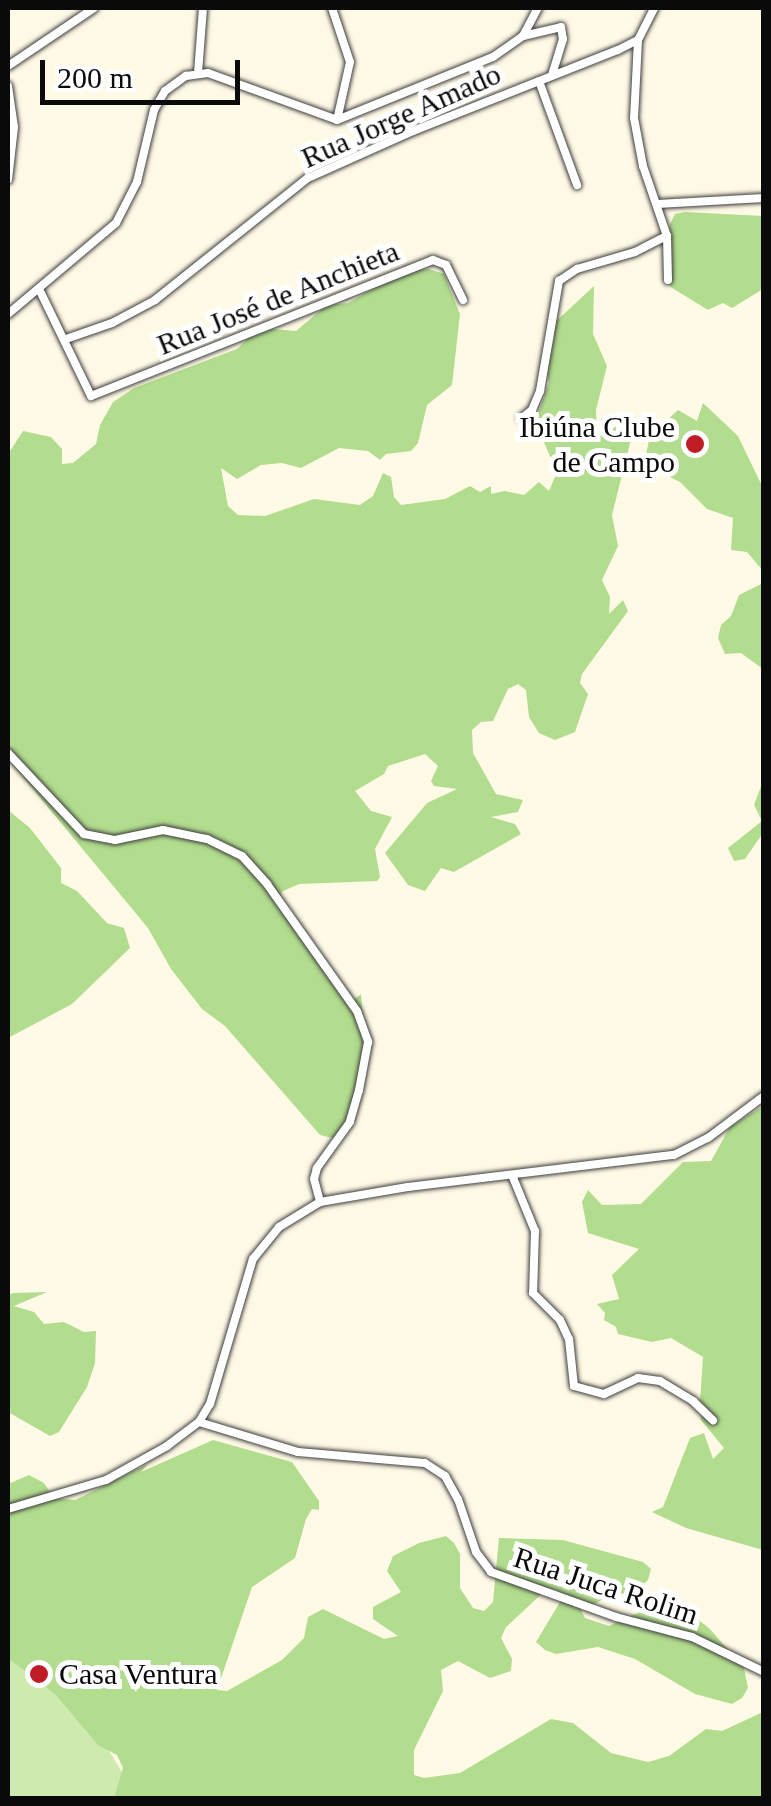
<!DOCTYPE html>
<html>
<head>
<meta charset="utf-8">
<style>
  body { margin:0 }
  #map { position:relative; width:771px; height:1806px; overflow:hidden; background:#fffae6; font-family:"Times New Roman",serif }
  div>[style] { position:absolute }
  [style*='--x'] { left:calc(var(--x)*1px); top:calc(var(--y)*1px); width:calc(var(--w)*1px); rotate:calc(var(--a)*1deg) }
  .green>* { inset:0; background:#cfeaaf }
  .forest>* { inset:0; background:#b2dc8e }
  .roads { filter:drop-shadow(0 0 2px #3d3d3d) drop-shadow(0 0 2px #3d3d3d) }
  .minor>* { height:8px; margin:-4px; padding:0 4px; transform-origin:4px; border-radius:4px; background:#fff }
  .dots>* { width:28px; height:28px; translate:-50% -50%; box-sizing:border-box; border:5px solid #fff; border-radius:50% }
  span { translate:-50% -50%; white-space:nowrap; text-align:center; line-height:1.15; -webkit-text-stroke:10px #fff; paint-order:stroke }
  .street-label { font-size:30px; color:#0a0a0a }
  .poi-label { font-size:30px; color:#0a0a0a }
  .right { translate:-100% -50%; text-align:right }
  .left { translate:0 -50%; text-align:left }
  .frame { position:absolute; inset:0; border:10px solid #0a0a0a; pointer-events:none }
  .scale { position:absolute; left:40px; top:60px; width:200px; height:45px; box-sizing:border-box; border:5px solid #0a0a0a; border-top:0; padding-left:12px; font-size:30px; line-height:35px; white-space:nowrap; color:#0a0a0a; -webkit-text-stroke:8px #fff; paint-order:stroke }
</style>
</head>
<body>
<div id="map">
  <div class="green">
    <i style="clip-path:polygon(8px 1584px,125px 1777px,123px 1798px,8px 1798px)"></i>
  </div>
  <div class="forest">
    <i style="clip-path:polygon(685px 212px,763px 216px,763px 289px,732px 308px,723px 303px,708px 310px,669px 286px,670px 224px,675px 214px)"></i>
    <i style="clip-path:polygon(429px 269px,444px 274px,460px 314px,452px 385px,427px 405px,418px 443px,411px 451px,386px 454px,380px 460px,368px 451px,339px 448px,301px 468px,282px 463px,261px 465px,237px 479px,221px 468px,228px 506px,238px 515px,265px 516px,314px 499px,360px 505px,373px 496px,383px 473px,391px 477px,394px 497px,401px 505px,445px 499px,470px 486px,480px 492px,491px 486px,491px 494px,505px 491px,524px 495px,539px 482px,549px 491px,557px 472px,535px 422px,549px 383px,546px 368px,554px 339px,552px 325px,594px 286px,593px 334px,607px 366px,596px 410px,597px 437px,619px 425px,632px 435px,612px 515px,618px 546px,602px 580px,610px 597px,609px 614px,623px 600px,628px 611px,582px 674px,580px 683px,588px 694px,575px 732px,555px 740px,539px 733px,529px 717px,526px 690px,518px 684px,508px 689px,493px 721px,481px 722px,472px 730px,473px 753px,496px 794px,523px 800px,518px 812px,491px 817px,515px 824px,521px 834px,454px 872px,441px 868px,425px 891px,408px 885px,385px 853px,427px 803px,457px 789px,434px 786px,431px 781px,438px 766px,425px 754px,388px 766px,384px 774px,355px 791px,371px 811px,392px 817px,375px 849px,380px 877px,377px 881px,299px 884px,281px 892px,280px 909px,340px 981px,347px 1005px,361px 994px,366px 1052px,353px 1107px,343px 1132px,332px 1138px,320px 1135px,225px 1026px,202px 1009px,171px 969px,148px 928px,8px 759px,8px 454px,23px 431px,51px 437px,62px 449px,62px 464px,73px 463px,96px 444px,100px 425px,113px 402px,134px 388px,237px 349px,259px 328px,296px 331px,327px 305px,348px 303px,404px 271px)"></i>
    <i style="clip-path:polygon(703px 403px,738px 436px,763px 488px,763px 571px,747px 552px,731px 550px,733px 518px,707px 509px,680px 482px,653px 469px,645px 459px,650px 436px,678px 410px,697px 421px)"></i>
    <i style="clip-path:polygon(763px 583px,763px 669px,741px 653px,725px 654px,718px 638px,721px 625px,731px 616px,739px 595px)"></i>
    <i style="clip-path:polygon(763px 781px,763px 833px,745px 859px,734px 861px,728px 848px,762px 821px,754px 805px)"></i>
    <i style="clip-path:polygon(8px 810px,30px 828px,61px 868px,61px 883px,77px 891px,107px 923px,124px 928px,130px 948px,72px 1004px,8px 1038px)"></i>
    <i style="clip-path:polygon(763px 1106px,763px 1550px,686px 1528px,652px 1512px,663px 1507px,690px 1438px,704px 1433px,713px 1459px,724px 1448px,700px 1419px,704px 1413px,700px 1402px,703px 1357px,671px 1338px,652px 1342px,618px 1334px,616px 1327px,604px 1320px,605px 1313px,597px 1304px,619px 1299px,612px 1275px,639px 1249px,588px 1233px,582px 1202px,588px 1190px,602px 1205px,641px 1204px,683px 1162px,711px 1161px,730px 1127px)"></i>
    <i style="clip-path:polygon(13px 1293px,47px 1292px,14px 1306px,34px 1312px,44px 1324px,64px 1322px,84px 1332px,96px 1331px,95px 1363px,87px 1387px,59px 1432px,50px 1436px,8px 1412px,8px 1295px)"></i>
    <i style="clip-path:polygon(213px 1440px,292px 1462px,319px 1501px,319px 1510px,312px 1509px,306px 1519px,295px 1558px,252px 1587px,217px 1690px,227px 1691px,282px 1660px,304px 1638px,308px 1617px,323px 1609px,384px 1639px,398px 1636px,373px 1619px,373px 1607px,401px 1592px,387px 1571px,393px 1556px,419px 1543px,446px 1536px,454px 1543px,460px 1554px,460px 1588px,473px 1608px,484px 1611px,493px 1602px,499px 1538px,563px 1540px,643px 1562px,651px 1569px,648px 1580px,631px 1596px,617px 1592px,594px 1604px,577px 1602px,585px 1618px,609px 1626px,660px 1603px,683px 1608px,709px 1628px,744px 1668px,748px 1688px,742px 1698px,732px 1704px,695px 1694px,635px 1659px,598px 1647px,556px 1654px,545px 1650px,536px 1642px,560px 1602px,559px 1591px,548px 1588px,506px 1627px,501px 1638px,512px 1659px,511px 1671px,490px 1678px,458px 1661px,441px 1670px,443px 1691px,414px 1750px,414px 1775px,424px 1778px,460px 1773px,551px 1719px,573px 1723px,611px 1753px,648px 1762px,669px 1756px,706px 1729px,722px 1731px,763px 1712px,763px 1798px,114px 1798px,123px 1768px,117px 1755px,98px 1745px,56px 1695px,8px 1658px,8px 1484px,29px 1475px,44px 1483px,54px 1498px,75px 1500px,148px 1464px,141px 1472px)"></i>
  </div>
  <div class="roads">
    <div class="minor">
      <i style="--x:332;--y:8;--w:57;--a:71.6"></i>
      <i style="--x:350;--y:62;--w:59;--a:102.6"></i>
      <i style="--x:523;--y:36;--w:39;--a:-13"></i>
      <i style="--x:561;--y:27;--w:12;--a:81"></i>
      <i style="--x:563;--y:39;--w:38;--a:107"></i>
      <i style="--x:638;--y:40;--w:78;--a:92.9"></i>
      <i style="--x:634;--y:118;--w:49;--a:79.4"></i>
      <i style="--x:643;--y:166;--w:74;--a:71.1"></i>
      <i style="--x:667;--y:236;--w:44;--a:88.7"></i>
      <i style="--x:8;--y:66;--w:104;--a:-34"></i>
      <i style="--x:198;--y:73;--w:65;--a:-85.6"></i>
      <i style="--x:539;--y:81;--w:111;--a:69.9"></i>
      <i style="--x:8;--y:86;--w:41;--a:81.7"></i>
      <i style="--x:14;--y:127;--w:53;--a:96.5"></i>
      <i style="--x:657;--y:204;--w:107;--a:-3.2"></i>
      <i style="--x:40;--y:291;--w:117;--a:64.1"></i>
      <i style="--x:91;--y:396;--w:368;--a:-21.7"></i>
      <i style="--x:433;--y:260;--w:14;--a:21"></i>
      <i style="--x:446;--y:265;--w:39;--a:64"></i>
      <i style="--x:8;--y:314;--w:141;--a:-40.1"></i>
      <i style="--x:116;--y:223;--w:46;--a:-62.9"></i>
      <i style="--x:137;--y:182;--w:74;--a:-76.7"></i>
      <i style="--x:154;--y:110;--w:22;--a:-60"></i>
      <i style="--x:165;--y:91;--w:26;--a:-36"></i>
      <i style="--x:186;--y:76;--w:22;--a:-8"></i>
      <i style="--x:208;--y:73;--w:137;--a:20"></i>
      <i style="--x:337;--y:120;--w:168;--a:-22"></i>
      <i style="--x:493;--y:57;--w:37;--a:-35"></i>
      <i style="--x:523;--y:36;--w:32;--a:-62"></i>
      <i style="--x:66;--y:339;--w:49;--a:-19.2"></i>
      <i style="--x:112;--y:323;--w:49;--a:-28.1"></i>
      <i style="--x:155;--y:300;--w:196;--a:-38.6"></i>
      <i style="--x:308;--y:178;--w:115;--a:-24.1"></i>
      <i style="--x:413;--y:131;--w:220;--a:-21.6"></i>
      <i style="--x:618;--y:50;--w:22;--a:-27"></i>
      <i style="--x:638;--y:40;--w:36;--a:-63"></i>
      <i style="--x:522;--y:418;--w:13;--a:-39"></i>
      <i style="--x:532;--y:410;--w:21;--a:-67"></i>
      <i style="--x:540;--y:391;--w:112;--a:-80.2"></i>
      <i style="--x:559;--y:281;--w:22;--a:-34"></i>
      <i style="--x:577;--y:269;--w:60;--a:-16.3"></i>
      <i style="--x:635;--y:252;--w:36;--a:-27"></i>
      <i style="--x:8;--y:753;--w:111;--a:46.8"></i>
      <i style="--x:84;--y:834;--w:32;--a:11"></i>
      <i style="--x:115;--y:840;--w:49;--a:-11.8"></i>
      <i style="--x:163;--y:830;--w:45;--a:11.6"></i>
      <i style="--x:207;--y:839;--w:39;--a:26"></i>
      <i style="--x:242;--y:856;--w:38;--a:48"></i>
      <i style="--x:267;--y:884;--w:156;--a:54.7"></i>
      <i style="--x:357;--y:1011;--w:33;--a:70"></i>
      <i style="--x:368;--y:1042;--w:49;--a:100.6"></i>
      <i style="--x:359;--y:1090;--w:33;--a:106"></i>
      <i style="--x:350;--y:1122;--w:57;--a:125.7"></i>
      <i style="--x:317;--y:1168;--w:11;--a:105"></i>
      <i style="--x:314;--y:1179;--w:24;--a:75"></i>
      <i style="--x:512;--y:1175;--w:61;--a:67.7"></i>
      <i style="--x:535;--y:1231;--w:62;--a:91.8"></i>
      <i style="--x:533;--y:1293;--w:38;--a:45"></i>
      <i style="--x:560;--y:1320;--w:21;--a:65"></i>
      <i style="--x:569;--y:1339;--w:47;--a:83.9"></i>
      <i style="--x:574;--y:1386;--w:31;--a:15"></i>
      <i style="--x:604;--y:1394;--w:38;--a:-25"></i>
      <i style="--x:638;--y:1378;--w:22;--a:8"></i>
      <i style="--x:660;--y:1381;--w:39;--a:31"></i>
      <i style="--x:693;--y:1401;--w:28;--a:44"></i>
      <i style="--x:199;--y:1422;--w:103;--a:16.9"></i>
      <i style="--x:298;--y:1452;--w:127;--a:5"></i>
      <i style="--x:425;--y:1463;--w:24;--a:33"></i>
      <i style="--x:445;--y:1476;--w:26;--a:61"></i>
      <i style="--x:458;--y:1499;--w:56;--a:71.2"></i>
      <i style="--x:476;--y:1552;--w:25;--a:53"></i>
      <i style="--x:491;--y:1572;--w:133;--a:19.8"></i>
      <i style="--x:616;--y:1617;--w:79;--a:14.7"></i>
      <i style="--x:692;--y:1637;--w:80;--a:25.9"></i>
      <i style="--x:8;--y:1509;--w:102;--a:-16.5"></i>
      <i style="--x:106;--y:1480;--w:70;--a:-29.1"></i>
      <i style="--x:167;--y:1446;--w:40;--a:-37"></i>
      <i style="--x:199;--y:1422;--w:21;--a:-59"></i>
      <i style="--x:210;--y:1404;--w:151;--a:-73.5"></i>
      <i style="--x:253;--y:1259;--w:41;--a:-50.9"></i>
      <i style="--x:279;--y:1227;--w:48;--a:-31.4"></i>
      <i style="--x:320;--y:1202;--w:89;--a:-9.7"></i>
      <i style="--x:408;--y:1187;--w:268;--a:-6.9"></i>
      <i style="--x:674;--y:1155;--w:38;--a:-27"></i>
      <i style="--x:708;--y:1138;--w:70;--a:-36.9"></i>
    </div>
  </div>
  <div class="dots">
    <i style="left:695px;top:444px;background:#bf1c26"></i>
    <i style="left:39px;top:1674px;background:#bf1c26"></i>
  </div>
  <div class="street-label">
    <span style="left:401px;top:116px;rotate:-24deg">Rua Jorge Amado</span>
    <span style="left:278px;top:298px;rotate:-22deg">Rua José de Anchieta</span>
    <span style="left:606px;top:1586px;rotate:18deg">Rua Juca Rolim</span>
  </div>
  <div class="poi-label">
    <span class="right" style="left:675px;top:444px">Ibiúna Clube<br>de Campo</span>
    <span class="left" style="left:59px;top:1674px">Casa Ventura</span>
  </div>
  <div class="frame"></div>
  <div class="scale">200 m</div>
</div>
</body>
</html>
